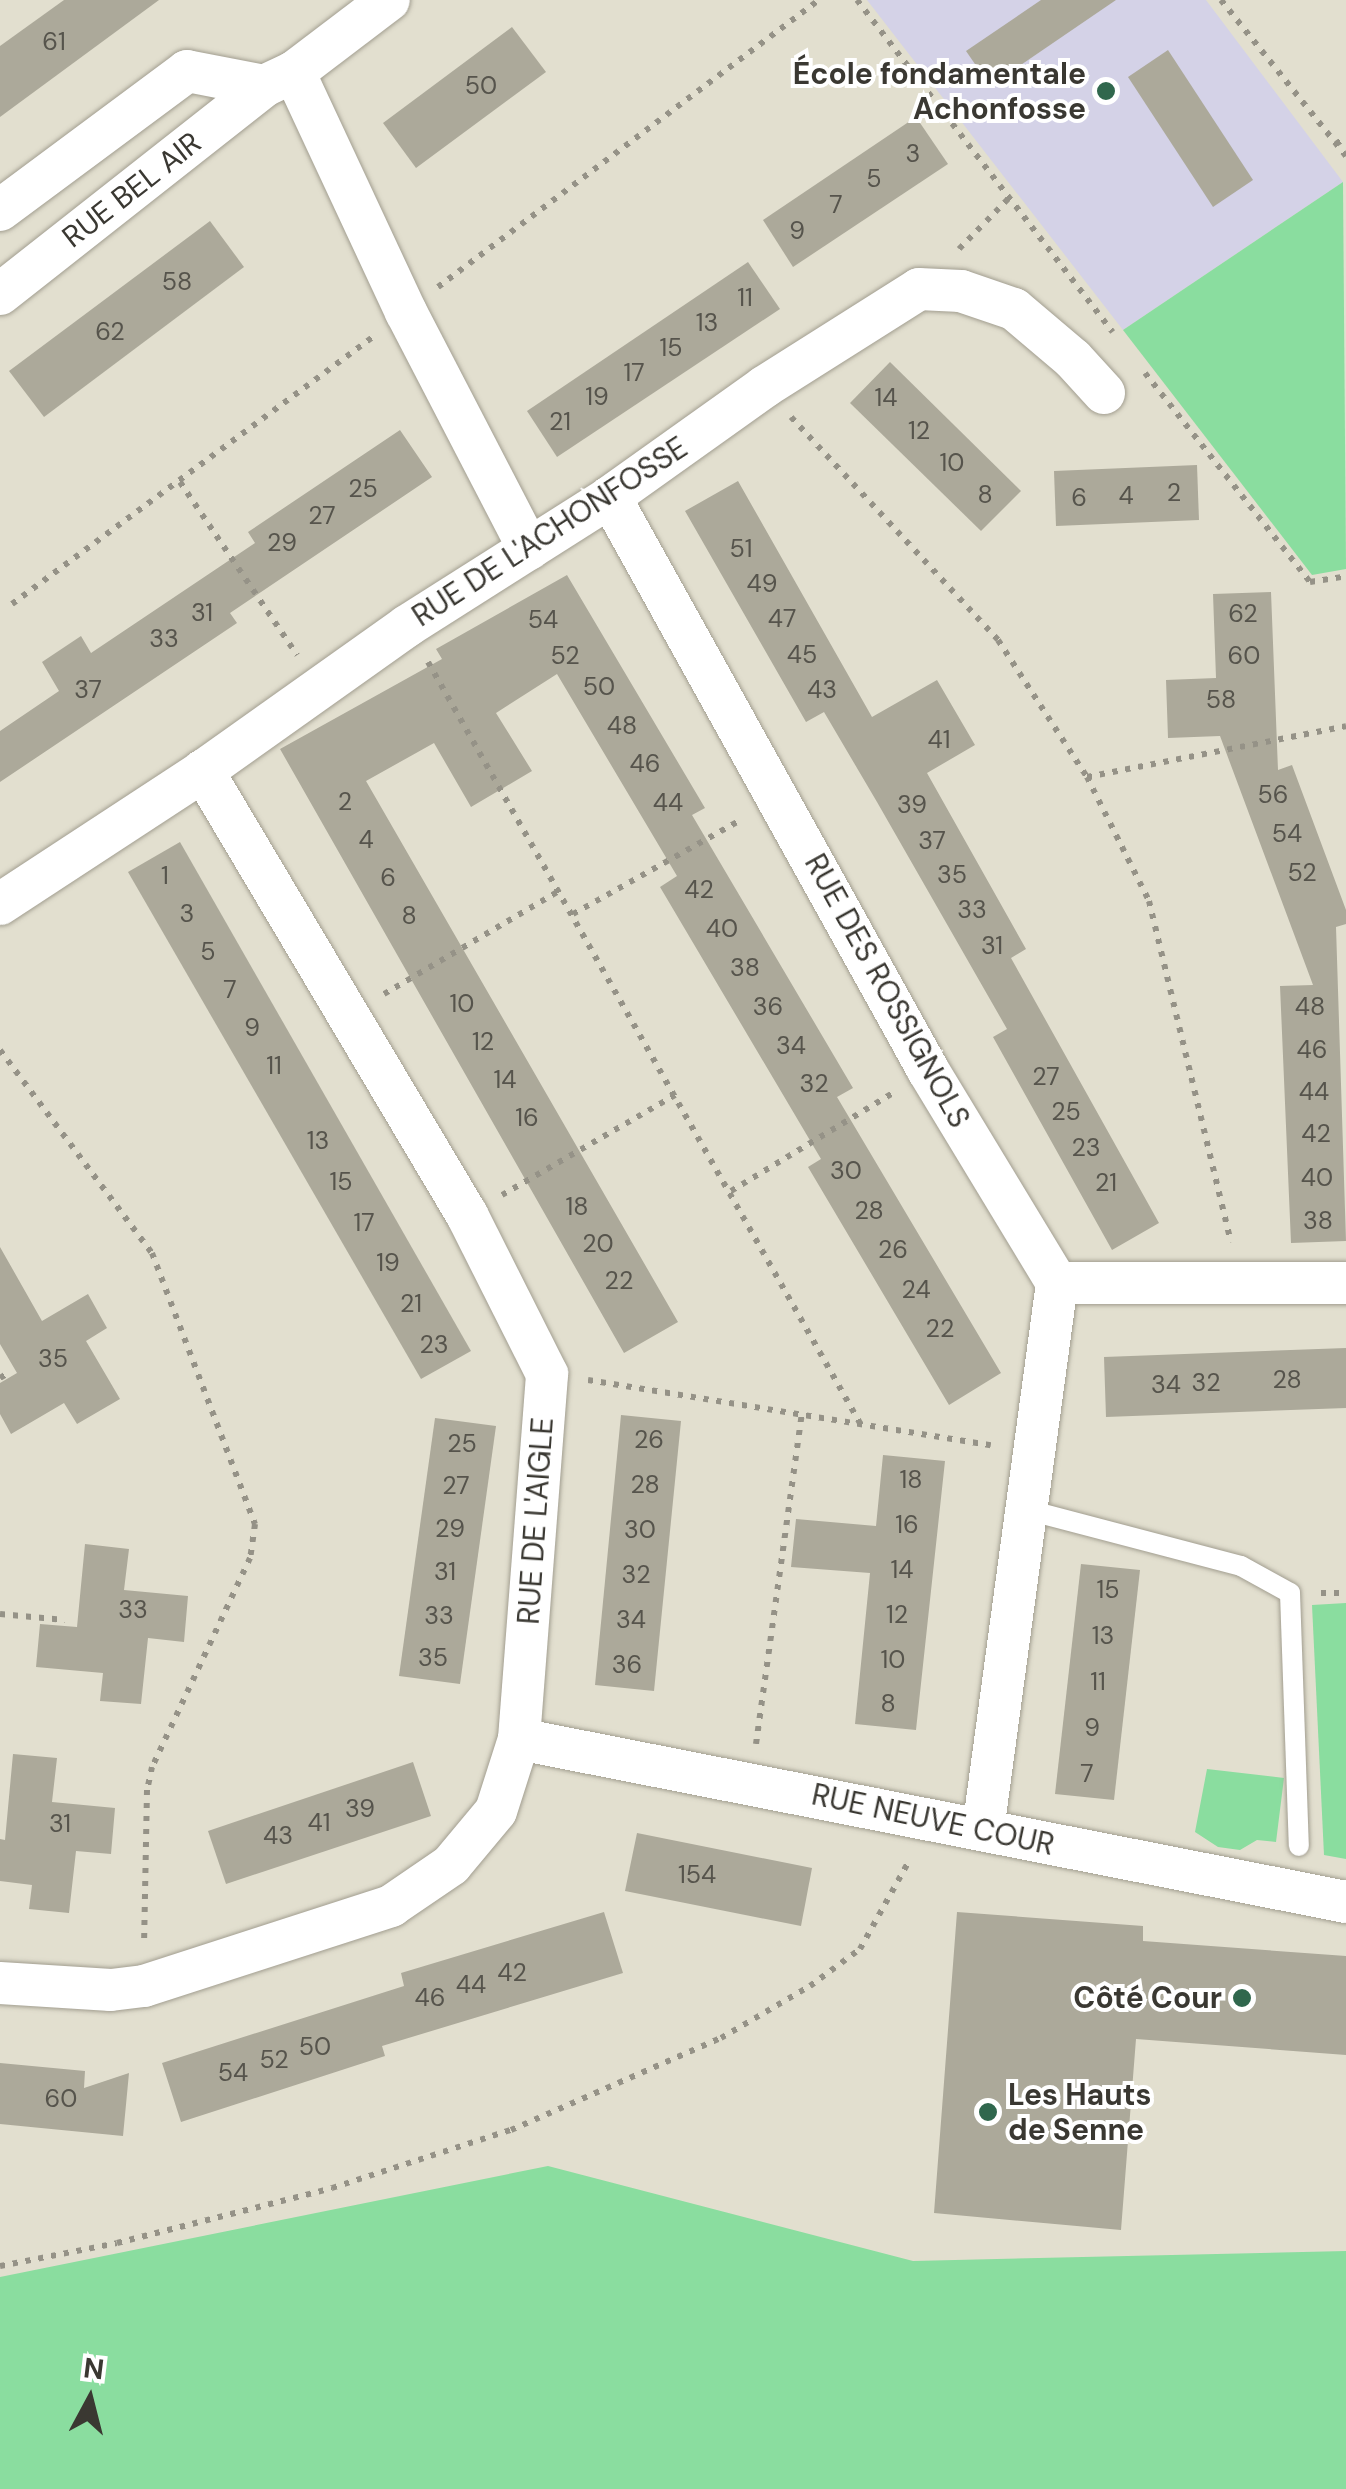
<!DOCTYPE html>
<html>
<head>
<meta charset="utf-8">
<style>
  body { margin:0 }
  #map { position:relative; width:1346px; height:2489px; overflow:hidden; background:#e2dfcf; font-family:"DM Sans",sans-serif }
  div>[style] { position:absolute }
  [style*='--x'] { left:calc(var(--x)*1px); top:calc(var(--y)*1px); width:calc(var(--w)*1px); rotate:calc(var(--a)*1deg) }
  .education>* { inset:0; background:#d4d2e7 }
  .green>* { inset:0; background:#8add9f }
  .building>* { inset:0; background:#aca99a }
  .path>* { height:6px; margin-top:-3px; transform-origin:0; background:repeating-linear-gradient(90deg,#959287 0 5px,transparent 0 13px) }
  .roads { filter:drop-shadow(0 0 2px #a29e90) drop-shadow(0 0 2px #a29e90) }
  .lane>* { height:20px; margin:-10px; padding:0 10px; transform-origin:10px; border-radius:10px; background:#fff }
  .street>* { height:42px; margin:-21px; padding:0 21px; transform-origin:21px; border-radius:21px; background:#fff }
  .dots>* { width:28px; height:28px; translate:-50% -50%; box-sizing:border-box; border:5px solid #fff; border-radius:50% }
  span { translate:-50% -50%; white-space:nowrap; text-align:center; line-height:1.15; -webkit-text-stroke:8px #fff; paint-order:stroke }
  .number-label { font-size:25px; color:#56544c }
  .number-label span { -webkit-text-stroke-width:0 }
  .poi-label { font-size:30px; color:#3a3832; font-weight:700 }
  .right { translate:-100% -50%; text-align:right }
  .left { translate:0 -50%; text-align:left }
  .street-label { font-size:30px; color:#3a3832 }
  .north { position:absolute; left:40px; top:2349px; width:100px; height:100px; -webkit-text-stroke:8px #fff; paint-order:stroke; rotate:7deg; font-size:28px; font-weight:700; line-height:40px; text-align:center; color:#3a3832 }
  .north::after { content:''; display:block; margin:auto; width:35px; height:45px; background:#3a3832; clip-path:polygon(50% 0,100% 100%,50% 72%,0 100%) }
</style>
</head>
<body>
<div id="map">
  <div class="education">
    <i style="clip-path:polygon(867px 0,1206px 0,1343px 182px,1123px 330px)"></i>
  </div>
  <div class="green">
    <i style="clip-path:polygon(1343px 182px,1346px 569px,1312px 575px,1123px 330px)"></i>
    <i style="clip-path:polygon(1346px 1603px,1346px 1859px,1324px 1855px,1312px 1605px)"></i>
    <i style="clip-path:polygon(1207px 1769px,1284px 1778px,1276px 1842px,1257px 1840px,1240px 1850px,1218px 1847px,1195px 1832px)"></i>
    <i style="clip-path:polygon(548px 2166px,913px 2261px,1346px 2251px,1346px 2489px,0 2489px,0 2277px)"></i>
  </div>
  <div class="building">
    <i style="clip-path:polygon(64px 0,159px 0,0 117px,0 46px)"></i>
    <i style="clip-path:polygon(1041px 0,1116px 0,990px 86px,966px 51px)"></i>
    <i style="clip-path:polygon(512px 27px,546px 72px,416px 168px,383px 123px)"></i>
    <i style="clip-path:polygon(1168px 50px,1253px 180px,1213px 207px,1128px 77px)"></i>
    <i style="clip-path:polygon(916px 117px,948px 164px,793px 267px,763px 220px)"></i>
    <i style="clip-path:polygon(210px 221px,244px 267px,44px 417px,9px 371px)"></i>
    <i style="clip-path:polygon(748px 262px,780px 309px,557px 457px,527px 411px)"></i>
    <i style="clip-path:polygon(890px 362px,1021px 491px,981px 531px,850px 403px)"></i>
    <i style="clip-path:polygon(400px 430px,432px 477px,230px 613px,237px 623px,0 782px,0 731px,59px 691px,42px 662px,81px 636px,91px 653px,255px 543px,248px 532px)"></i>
    <i style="clip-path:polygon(1197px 465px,1199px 520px,1056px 526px,1054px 471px)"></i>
    <i style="clip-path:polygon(738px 481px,872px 717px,937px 680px,975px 745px,927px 773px,1026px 949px,1011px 958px,1159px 1223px,1112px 1250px,993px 1037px,1007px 1029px,877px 802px,824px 712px,806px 722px,685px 511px)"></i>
    <i style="clip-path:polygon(567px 575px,705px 808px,692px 815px,853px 1088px,837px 1097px,1001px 1373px,949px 1405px,808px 1167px,821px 1159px,660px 887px,677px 876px,557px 674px,496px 713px,532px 771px,471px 807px,434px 743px,366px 781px,678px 1322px,624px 1353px,280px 749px,442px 659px,436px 649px)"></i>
    <i style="clip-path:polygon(1271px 592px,1278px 770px,1292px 765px,1346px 910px,1346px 924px,1336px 927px,1346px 1241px,1291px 1243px,1280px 986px,1313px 985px,1220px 736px,1168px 738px,1166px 680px,1216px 678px,1213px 594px)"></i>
    <i style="clip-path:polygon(180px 842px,471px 1351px,421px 1379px,128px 872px)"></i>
    <i style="clip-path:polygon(0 1247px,42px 1321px,88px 1294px,107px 1328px,86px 1341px,120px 1399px,77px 1424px,64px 1403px,11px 1434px,0 1414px,0 1383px,17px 1373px,0 1344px)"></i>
    <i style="clip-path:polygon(1346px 1348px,1346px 1408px,1106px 1417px,1104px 1357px)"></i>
    <i style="clip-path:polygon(621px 1415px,681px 1421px,654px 1691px,595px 1685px)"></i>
    <i style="clip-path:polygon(435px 1418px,496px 1426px,460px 1684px,399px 1676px)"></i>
    <i style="clip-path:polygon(883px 1455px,945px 1461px,916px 1730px,855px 1724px,870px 1573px,791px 1567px,796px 1519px,876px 1526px)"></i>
    <i style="clip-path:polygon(85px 1544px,129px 1549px,124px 1590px,188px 1596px,184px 1642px,148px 1638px,141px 1704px,100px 1701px,103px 1673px,36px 1667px,40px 1624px,77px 1627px)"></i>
    <i style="clip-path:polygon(1081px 1564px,1140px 1570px,1114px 1800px,1055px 1794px)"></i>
    <i style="clip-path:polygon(13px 1754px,57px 1758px,52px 1802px,115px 1808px,111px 1854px,76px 1851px,69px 1913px,29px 1909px,32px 1885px,0 1881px,0 1839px,5px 1840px)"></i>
    <i style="clip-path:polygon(413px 1762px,431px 1816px,226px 1884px,208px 1831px)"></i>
    <i style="clip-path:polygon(637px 1833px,812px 1868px,801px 1926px,625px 1891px)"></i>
    <i style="clip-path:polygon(604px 1912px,623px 1973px,382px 2046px,385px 2056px,181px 2122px,162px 2063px,404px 1986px,401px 1973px)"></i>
    <i style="clip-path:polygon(957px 1912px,1143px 1926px,1143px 1941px,1346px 1956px,1346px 2055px,1136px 2039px,1121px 2230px,934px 2213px)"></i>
    <i style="clip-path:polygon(0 2063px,85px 2071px,84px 2088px,129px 2073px,123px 2136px,0 2124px)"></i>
  </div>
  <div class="path">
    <i style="--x:857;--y:0;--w:419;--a:52.4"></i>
    <i style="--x:1221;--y:0;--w:200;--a:51.3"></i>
    <i style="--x:1336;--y:144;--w:12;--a:-35"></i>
    <i style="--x:959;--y:249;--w:70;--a:-45.6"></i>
    <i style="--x:438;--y:287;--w:477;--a:-37"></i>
    <i style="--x:1145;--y:373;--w:266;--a:51.7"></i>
    <i style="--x:1310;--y:582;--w:36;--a:-9"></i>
    <i style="--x:791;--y:417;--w:304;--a:47.1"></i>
    <i style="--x:998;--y:640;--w:163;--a:57"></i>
    <i style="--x:1087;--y:777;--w:139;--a:63.4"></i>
    <i style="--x:1149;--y:901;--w:351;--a:76.5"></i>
    <i style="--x:180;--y:482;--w:209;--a:55.9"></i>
    <i style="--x:12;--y:604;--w:449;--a:-36.5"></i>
    <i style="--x:428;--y:662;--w:875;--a:60.42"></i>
    <i style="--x:1087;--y:777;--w:264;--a:-11.1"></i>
    <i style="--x:573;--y:914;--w:194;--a:-29.3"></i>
    <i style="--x:384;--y:994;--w:203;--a:-30.5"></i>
    <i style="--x:0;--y:1050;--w:254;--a:53.2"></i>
    <i style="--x:152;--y:1253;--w:290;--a:69.2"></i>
    <i style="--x:255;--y:1524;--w:34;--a:98"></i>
    <i style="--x:250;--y:1558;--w:231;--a:115.1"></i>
    <i style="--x:152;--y:1767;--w:24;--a:102"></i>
    <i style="--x:147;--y:1790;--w:151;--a:91.1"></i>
    <i style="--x:731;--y:1191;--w:189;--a:-31.2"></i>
    <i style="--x:502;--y:1195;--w:200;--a:-30"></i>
    <i style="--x:0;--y:1378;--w:6;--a:-31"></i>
    <i style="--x:588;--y:1380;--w:408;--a:9.2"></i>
    <i style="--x:1321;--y:1593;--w:25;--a:0"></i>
    <i style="--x:0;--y:1614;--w:65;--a:5.3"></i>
    <i style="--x:756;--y:1744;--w:334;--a:-82.1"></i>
    <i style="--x:0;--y:2266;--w:119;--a:-11.1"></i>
    <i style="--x:117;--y:2243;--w:222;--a:-14.3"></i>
    <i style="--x:332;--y:2188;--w:188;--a:-18"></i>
    <i style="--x:511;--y:2130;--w:229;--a:-23.7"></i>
    <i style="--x:721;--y:2038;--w:103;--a:-30.3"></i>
    <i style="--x:810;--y:1986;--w:62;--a:-36.5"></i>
    <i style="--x:860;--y:1949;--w:103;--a:-60.9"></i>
  </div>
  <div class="roads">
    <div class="lane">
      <i style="--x:1024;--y:1509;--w:224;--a:14.7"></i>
      <i style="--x:1241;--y:1566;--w:56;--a:28.9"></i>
      <i style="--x:1290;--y:1593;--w:253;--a:88"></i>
    </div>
    <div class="street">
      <i style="--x:294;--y:72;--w:265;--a:65"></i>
      <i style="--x:406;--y:312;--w:267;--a:62.6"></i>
      <i style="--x:0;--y:210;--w:233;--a:-36.6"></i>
      <i style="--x:187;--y:71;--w:78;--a:11"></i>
      <i style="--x:0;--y:294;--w:336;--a:-38.2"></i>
      <i style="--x:264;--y:86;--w:33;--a:-25"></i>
      <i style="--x:294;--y:72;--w:119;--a:-37.2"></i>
      <i style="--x:610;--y:497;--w:655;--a:60.97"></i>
      <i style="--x:928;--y:1070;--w:249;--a:58.8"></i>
      <i style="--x:1057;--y:1283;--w:552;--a:97.7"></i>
      <i style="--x:0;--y:904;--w:243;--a:-33.2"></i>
      <i style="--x:203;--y:771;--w:250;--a:-35.4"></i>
      <i style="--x:407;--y:626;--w:241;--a:-32.4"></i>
      <i style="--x:610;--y:497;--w:189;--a:-35.5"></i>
      <i style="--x:764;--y:387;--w:183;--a:-32.3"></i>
      <i style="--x:919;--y:289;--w:42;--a:2.7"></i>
      <i style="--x:961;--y:291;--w:56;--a:18.8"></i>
      <i style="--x:1014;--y:309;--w:77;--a:40.3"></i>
      <i style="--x:1073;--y:359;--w:46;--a:47.6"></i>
      <i style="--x:1057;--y:1283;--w:289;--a:0"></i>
      <i style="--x:519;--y:1739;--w:843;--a:11.15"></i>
      <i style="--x:0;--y:1983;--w:111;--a:3.6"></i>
      <i style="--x:111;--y:1990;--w:33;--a:-7"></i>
      <i style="--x:144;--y:1986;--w:260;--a:-17.9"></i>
      <i style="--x:391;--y:1906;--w:73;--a:-34.3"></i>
      <i style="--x:451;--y:1865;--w:70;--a:-50.2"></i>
      <i style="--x:496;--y:1811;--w:76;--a:-72.3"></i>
      <i style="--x:519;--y:1739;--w:366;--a:-85.6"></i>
      <i style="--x:547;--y:1374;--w:178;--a:-116.7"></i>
      <i style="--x:467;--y:1215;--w:517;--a:-120.74"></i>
    </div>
  </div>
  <div class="dots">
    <i style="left:1106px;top:91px;background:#30674d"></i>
    <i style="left:1242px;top:1998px;background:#30674d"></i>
    <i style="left:988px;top:2112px;background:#30674d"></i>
  </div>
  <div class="number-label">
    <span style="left:54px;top:42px">61</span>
    <span style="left:481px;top:86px">50</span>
    <span style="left:913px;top:154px">3</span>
    <span style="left:874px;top:179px">5</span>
    <span style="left:836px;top:205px">7</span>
    <span style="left:797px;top:231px">9</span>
    <span style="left:177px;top:282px">58</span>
    <span style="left:745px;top:298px">11</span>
    <span style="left:707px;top:323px">13</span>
    <span style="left:110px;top:332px">62</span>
    <span style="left:671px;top:348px">15</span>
    <span style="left:634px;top:373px">17</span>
    <span style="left:597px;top:397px">19</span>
    <span style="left:886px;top:398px">14</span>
    <span style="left:560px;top:422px">21</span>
    <span style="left:919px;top:431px">12</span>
    <span style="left:952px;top:463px">10</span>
    <span style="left:363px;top:489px">25</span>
    <span style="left:1174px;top:493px">2</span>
    <span style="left:985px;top:495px">8</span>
    <span style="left:1126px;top:496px">4</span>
    <span style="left:1079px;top:498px">6</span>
    <span style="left:322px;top:516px">27</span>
    <span style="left:282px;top:543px">29</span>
    <span style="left:741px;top:549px">51</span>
    <span style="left:762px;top:584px">49</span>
    <span style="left:202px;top:613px">31</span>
    <span style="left:1243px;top:614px">62</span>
    <span style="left:782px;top:619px">47</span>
    <span style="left:543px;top:620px">54</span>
    <span style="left:164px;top:639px">33</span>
    <span style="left:802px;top:655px">45</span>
    <span style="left:565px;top:656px">52</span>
    <span style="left:1244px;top:656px">60</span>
    <span style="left:599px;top:687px">50</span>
    <span style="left:88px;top:690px">37</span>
    <span style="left:822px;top:690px">43</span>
    <span style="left:1221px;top:700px">58</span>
    <span style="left:622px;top:726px">48</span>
    <span style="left:939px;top:740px">41</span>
    <span style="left:645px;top:764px">46</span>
    <span style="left:1273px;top:795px">56</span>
    <span style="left:345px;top:802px">2</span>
    <span style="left:668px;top:803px">44</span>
    <span style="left:912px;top:805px">39</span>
    <span style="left:1287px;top:834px">54</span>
    <span style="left:366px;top:840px">4</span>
    <span style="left:932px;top:841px">37</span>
    <span style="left:1302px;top:873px">52</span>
    <span style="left:952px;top:875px">35</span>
    <span style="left:165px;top:876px">1</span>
    <span style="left:388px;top:878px">6</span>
    <span style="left:699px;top:890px">42</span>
    <span style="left:972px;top:910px">33</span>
    <span style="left:187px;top:914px">3</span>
    <span style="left:409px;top:916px">8</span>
    <span style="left:722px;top:929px">40</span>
    <span style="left:992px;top:946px">31</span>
    <span style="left:208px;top:952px">5</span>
    <span style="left:745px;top:968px">38</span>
    <span style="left:230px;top:990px">7</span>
    <span style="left:462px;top:1004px">10</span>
    <span style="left:768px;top:1007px">36</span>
    <span style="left:1310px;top:1007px">48</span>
    <span style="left:252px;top:1028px">9</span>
    <span style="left:483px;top:1042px">12</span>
    <span style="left:791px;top:1046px">34</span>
    <span style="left:1312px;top:1050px">46</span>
    <span style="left:274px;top:1066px">11</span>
    <span style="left:1046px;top:1077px">27</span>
    <span style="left:505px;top:1080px">14</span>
    <span style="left:814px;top:1084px">32</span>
    <span style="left:1314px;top:1092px">44</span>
    <span style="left:1066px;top:1112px">25</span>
    <span style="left:527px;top:1118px">16</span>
    <span style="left:1316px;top:1134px">42</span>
    <span style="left:318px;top:1141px">13</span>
    <span style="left:1086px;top:1148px">23</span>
    <span style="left:846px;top:1171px">30</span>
    <span style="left:1317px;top:1178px">40</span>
    <span style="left:341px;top:1182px">15</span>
    <span style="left:1106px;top:1183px">21</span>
    <span style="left:577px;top:1207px">18</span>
    <span style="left:869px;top:1211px">28</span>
    <span style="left:1318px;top:1221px">38</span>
    <span style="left:364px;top:1223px">17</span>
    <span style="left:598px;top:1244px">20</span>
    <span style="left:893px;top:1250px">26</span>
    <span style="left:388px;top:1263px">19</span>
    <span style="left:619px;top:1281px">22</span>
    <span style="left:916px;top:1290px">24</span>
    <span style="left:411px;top:1304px">21</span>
    <span style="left:940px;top:1329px">22</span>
    <span style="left:434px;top:1345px">23</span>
    <span style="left:53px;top:1359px">35</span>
    <span style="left:1287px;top:1380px">28</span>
    <span style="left:1206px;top:1383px">32</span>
    <span style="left:1166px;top:1385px">34</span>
    <span style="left:649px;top:1440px">26</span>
    <span style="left:462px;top:1444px">25</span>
    <span style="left:911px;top:1480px">18</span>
    <span style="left:645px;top:1485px">28</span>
    <span style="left:456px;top:1486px">27</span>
    <span style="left:907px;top:1525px">16</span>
    <span style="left:450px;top:1529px">29</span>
    <span style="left:640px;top:1530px">30</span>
    <span style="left:902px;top:1570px">14</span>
    <span style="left:445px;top:1572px">31</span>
    <span style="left:636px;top:1575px">32</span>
    <span style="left:1108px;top:1590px">15</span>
    <span style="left:133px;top:1610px">33</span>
    <span style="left:897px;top:1615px">12</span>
    <span style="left:439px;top:1616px">33</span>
    <span style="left:631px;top:1620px">34</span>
    <span style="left:1103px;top:1636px">13</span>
    <span style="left:433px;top:1658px">35</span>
    <span style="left:893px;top:1660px">10</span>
    <span style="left:627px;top:1665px">36</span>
    <span style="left:1098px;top:1682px">11</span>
    <span style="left:888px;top:1704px">8</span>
    <span style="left:1092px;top:1728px">9</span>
    <span style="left:1087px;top:1774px">7</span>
    <span style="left:360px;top:1809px">39</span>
    <span style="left:319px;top:1823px">41</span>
    <span style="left:60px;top:1824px">31</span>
    <span style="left:278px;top:1836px">43</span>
    <span style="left:697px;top:1875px">154</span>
    <span style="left:512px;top:1973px">42</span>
    <span style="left:471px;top:1985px">44</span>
    <span style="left:430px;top:1998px">46</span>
    <span style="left:315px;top:2047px">50</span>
    <span style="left:274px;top:2060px">52</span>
    <span style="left:233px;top:2073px">54</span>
    <span style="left:61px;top:2099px">60</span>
  </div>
  <div class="poi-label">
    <span class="right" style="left:1086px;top:91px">École fondamentale<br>Achonfosse</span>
    <span class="right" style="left:1222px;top:1998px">Côté Cour</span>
    <span class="left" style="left:1008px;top:2112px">Les Hauts<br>de Senne</span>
  </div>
  <div class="street-label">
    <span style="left:132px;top:190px;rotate:-38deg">RUE BEL AIR</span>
    <span style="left:550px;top:532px;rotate:-33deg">RUE DE L'ACHONFOSSE</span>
    <span style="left:887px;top:991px;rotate:61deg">RUE DES ROSSIGNOLS</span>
    <span style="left:536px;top:1521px;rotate:-86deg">RUE DE L'AIGLE</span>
    <span style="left:933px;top:1820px;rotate:12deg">RUE NEUVE COUR</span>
  </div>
  <div class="north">N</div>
</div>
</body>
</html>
